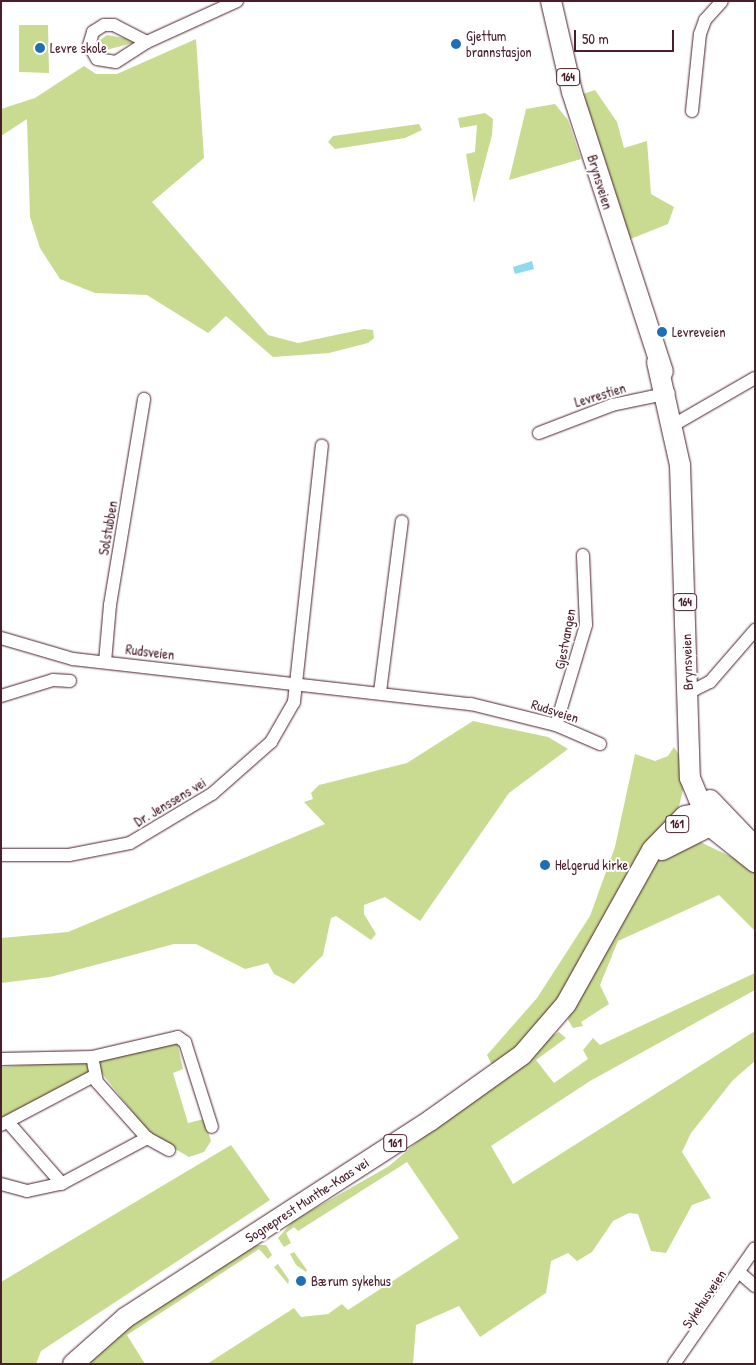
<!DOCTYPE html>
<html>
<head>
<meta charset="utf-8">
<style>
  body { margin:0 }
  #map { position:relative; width:756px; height:1365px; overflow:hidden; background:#fff; font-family:"Patrick Hand",sans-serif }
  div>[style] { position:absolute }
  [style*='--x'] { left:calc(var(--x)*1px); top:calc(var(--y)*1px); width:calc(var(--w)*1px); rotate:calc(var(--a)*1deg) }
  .green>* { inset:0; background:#c8db90 }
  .water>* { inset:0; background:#8ddaec }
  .roads { filter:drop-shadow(0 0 1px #4a1f2b) drop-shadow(0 0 1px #4a1f2b) }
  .street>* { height:12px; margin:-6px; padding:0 6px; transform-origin:6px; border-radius:6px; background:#fff }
  .primary>* { height:20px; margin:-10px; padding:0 10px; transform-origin:10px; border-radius:10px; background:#fff }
  .dots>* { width:14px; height:14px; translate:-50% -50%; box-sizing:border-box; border:2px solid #fff; border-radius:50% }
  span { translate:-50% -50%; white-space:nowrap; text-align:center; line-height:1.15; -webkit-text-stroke:4px #fff; paint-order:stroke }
  .shield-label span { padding:1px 4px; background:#fff; border:1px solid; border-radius:4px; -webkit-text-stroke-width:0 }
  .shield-label { font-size:12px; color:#4a1f2b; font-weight:700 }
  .poi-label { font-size:14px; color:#4a1f2b }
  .left { translate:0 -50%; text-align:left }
  .street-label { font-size:14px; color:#4a1f2b }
  .frame { position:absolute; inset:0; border:2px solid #4a1f2b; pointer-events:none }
  .scale { position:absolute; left:574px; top:30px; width:100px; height:22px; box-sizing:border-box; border:2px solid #4a1f2b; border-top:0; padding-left:6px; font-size:15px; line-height:18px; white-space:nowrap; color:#4a1f2b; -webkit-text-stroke:4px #fff; paint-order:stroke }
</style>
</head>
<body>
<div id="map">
  <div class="green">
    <i style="clip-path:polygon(19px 25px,48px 25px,49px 73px,19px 72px)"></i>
    <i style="clip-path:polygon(107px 35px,129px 39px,133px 43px,106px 50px,100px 40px)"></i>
    <i style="clip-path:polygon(196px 39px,204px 158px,152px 202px,268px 335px,298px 343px,364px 329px,373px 330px,374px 338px,368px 343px,329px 353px,273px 357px,226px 316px,208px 333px,147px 295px,95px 293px,60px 279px,40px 248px,30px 217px,27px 119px,1px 136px,1px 109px,35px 98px,84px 66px,96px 74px,117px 74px)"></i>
    <i style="clip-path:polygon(595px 90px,617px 122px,624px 148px,647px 141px,651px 194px,674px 207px,668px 224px,628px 240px,583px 94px)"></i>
    <i style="clip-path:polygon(555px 104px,568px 120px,581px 159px,509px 180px,526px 109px)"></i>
    <i style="clip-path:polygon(485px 113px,493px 119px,492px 135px,474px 203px,466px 154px,475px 152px,477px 125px,460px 128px,458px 118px)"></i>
    <i style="clip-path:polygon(419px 124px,422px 130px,405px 138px,335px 149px,328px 142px,333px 136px)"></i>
    <i style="clip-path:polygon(473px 721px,548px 737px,568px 749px,509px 793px,420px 921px,385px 897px,364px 905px,364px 914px,376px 934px,371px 940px,336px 916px,331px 918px,323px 955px,294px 984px,274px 974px,268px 963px,245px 969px,196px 944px,174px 944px,50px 977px,1px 983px,1px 938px,68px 932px,325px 824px,304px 802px,313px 799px,311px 793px,319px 785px,407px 763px)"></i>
    <i style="clip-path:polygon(674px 747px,683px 761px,684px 786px,678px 810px,631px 867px,558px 1000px,528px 1038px,492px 1065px,487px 1055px,537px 998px,590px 916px,615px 847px,635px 754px,655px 761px,668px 756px)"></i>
    <i style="clip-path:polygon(696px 840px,755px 868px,755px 931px,719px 895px,618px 941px,600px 985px,609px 1004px,581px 1022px,583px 1026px,573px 1028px,568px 1020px,570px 1011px,656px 860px,668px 850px)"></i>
    <i style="clip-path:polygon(755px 973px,755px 990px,590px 1081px,491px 1146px,513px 1184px,755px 1031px,755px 1061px,733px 1080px,691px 1133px,682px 1152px,711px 1198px,692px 1205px,666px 1253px,651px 1251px,638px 1214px,629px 1213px,613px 1221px,592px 1252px,577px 1261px,568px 1253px,551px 1261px,546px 1293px,480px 1337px,459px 1306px,416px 1325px,413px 1364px,207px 1364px,294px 1308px,301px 1317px,328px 1314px,342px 1304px,348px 1310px,459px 1238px,407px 1162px,298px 1231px,294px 1227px,286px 1233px,291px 1243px,284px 1247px,278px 1238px,293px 1221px,389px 1166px,443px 1120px,533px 1056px,552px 1036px,559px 1032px,566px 1038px,536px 1060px,554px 1083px,588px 1059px,583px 1050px,593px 1038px,600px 1045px)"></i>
    <i style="clip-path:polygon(177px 1042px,183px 1069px,173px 1073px,188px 1123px,204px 1119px,211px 1141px,204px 1152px,189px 1157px,151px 1135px,100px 1071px,1px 1119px,1px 1067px,90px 1061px)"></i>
    <i style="clip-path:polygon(231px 1145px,270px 1200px,41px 1351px,36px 1364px,1px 1364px,1px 1282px)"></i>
    <i style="clip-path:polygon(252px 1245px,266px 1245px,272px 1255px,268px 1259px,259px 1249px,127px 1335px,145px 1364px,83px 1364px,100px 1346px)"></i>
    <i style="clip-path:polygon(294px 1252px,307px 1270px,306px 1272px,296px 1265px,290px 1254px)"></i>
    <i style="clip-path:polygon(278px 1264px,289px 1280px,288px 1284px,274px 1267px)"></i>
  </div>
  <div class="water">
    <i style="clip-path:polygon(532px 261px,534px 269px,515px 274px,513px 267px)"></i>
  </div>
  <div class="roads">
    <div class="street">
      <i style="--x:147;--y:42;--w:37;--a:-153"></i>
      <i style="--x:114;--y:25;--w:10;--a:180"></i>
      <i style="--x:104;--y:25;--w:13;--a:148"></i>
      <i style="--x:93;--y:32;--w:14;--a:107"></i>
      <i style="--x:89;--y:45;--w:16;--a:60"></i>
      <i style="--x:97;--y:59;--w:19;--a:9"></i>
      <i style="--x:116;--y:62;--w:37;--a:-33"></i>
      <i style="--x:147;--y:42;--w:99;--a:-24.5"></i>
      <i style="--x:692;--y:111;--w:77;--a:-84.1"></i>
      <i style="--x:700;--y:34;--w:15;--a:-70"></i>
      <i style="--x:705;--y:20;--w:25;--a:-48"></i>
      <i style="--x:670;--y:427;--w:98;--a:-30"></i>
      <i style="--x:539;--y:433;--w:78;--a:-21"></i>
      <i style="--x:612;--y:405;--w:58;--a:-11.9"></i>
      <i style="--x:1;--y:638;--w:75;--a:16.3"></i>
      <i style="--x:73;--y:659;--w:401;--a:6.5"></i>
      <i style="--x:471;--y:704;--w:88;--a:13.9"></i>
      <i style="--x:556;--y:725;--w:48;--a:23.4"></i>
      <i style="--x:105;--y:662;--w:57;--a:-85"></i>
      <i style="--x:110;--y:605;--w:209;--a:-80.6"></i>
      <i style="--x:380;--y:692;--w:172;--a:-82.7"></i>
      <i style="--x:688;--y:693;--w:25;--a:-27"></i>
      <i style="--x:710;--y:682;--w:69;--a:-49.1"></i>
      <i style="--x:1;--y:696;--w:54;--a:-17.1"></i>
      <i style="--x:53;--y:680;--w:17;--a:3"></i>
      <i style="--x:556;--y:725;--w:104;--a:-73.3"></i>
      <i style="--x:586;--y:625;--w:70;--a:-92.5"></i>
      <i style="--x:1;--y:855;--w:68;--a:0"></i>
      <i style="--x:69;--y:855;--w:62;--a:-11.1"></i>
      <i style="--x:130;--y:843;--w:96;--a:-30.9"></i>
      <i style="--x:212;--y:794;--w:79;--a:-41.4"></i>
      <i style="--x:271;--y:742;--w:46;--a:-60.1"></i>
      <i style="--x:294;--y:702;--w:258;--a:-83.8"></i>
      <i style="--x:1;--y:1059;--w:91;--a:-1.3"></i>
      <i style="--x:8;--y:1122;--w:82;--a:48.9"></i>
      <i style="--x:1;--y:1125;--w:105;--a:-27.8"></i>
      <i style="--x:169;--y:1150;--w:25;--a:-151"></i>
      <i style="--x:147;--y:1138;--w:75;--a:-131.8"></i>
      <i style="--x:97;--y:1082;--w:25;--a:-101"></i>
      <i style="--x:92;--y:1057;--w:88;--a:-13.1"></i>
      <i style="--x:178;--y:1037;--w:9;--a:36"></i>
      <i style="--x:185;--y:1042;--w:89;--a:72.4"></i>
      <i style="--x:1;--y:1184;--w:27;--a:15"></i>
      <i style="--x:27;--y:1191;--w:35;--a:-12"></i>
      <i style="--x:61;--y:1184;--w:98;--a:-28.1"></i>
      <i style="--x:740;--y:1273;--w:20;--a:41"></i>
      <i style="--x:674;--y:1364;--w:141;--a:-55.1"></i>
    </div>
    <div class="primary">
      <i style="--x:551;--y:1;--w:93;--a:77"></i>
      <i style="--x:572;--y:92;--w:294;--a:72"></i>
      <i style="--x:657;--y:362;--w:106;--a:77.4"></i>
      <i style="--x:680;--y:465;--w:313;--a:88.2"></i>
      <i style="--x:690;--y:778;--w:52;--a:67.4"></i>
      <i style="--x:710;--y:826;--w:58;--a:38.7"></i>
      <i style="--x:710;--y:800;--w:65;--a:46.2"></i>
      <i style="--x:662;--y:850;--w:54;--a:-26.6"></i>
      <i style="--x:710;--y:826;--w:12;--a:-70"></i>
      <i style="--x:73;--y:1364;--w:69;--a:-41.5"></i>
      <i style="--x:125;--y:1318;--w:364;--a:-32.9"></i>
      <i style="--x:431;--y:1120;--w:112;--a:-35.5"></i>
      <i style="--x:522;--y:1055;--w:67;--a:-49.2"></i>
      <i style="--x:566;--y:1004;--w:176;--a:-60.8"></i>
      <i style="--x:652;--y:850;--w:47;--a:-45.9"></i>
      <i style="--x:685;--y:816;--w:33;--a:-11"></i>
    </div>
  </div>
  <div class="dots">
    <i style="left:456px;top:44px;background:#1f6fb2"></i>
    <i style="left:40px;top:48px;background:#1f6fb2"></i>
    <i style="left:662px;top:332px;background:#1f6fb2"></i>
    <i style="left:545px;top:865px;background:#1f6fb2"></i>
    <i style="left:301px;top:1281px;background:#1f6fb2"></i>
  </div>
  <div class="shield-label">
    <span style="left:568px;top:77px">164</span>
    <span style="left:685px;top:602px">164</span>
    <span style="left:677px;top:824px">161</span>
    <span style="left:395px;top:1143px">161</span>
  </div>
  <div class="poi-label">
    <span class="left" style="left:466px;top:44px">Gjettum<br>brannstasjon</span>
    <span class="left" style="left:50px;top:48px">Levre skole</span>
    <span class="left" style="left:672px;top:332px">Levreveien</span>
    <span class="left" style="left:555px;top:865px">Helgerud kirke</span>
    <span class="left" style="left:311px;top:1281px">Bærum sykehus</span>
  </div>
  <div class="street-label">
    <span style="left:600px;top:182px;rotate:73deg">Brynsveien</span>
    <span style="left:600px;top:395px;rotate:-17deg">Levrestien</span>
    <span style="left:108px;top:528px;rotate:-80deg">Solstubben</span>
    <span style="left:565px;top:639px;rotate:-79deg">Gjestvangen</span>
    <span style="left:150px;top:652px;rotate:7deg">Rudsveien</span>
    <span style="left:687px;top:662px;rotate:-92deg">Brynsveien</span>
    <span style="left:555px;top:711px;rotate:18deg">Rudsveien</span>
    <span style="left:170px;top:802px;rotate:-31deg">Dr. Jenssens vei</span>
    <span style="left:307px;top:1200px;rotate:-33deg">Sogneprest Munthe-Kaas vei</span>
    <span style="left:704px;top:1299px;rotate:-56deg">Sykehusveien</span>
  </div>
  <div class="frame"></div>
  <div class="scale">50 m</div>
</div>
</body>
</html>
